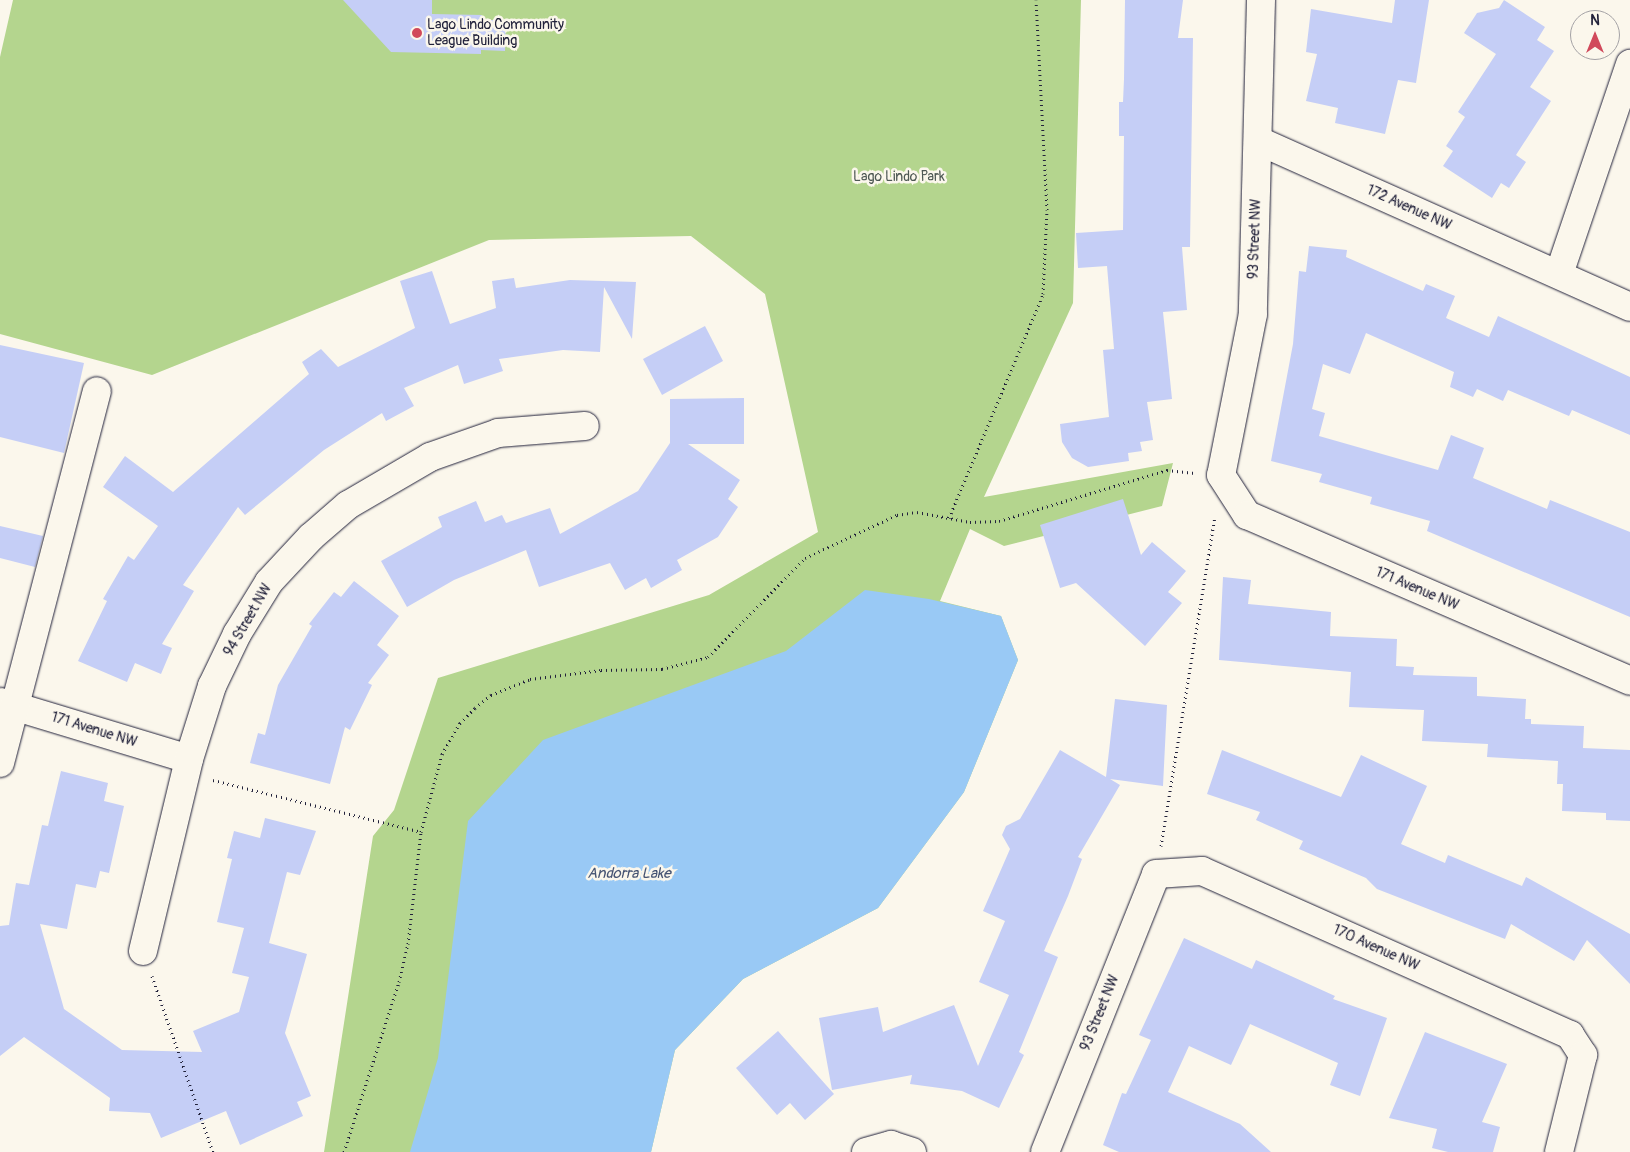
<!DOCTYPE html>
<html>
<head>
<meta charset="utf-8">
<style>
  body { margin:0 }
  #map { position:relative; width:1630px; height:1152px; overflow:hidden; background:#fbf7ec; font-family:Pangolin,sans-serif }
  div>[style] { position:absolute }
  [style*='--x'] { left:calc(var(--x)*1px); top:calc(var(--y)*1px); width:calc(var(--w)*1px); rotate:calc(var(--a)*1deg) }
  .green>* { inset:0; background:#b4d58e }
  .water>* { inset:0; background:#99c9f5 }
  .building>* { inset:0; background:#c5cef6 }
  .path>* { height:3px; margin-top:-1.5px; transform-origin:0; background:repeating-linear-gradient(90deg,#22223b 0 1px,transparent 0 5px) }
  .roads { filter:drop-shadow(0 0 1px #22223b) drop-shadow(0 0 1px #22223b) }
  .minor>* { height:28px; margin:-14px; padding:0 14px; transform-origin:14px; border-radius:14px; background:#fbf7ec }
  .dots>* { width:14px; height:14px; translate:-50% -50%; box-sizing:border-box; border:2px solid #fbf7ec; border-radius:50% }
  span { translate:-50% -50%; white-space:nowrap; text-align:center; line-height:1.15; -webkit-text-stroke:5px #fbf7ec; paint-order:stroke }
  .poi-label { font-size:14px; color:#22223b }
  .left { translate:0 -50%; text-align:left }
  .park-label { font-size:14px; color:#4e5854 }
  .street-label { font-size:14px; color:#22223b }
  .water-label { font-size:15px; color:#465473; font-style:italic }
  .north { position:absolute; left:1570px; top:10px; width:50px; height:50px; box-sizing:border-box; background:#fbf7ec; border:1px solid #a4a2a5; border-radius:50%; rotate:0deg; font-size:14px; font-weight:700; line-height:20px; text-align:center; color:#22223b }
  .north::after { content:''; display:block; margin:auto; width:18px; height:22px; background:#d1495b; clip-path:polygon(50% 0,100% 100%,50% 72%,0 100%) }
</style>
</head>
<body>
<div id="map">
  <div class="green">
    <i style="clip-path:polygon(13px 0,1081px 0,1073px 303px,984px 497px,1173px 463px,1162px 506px,1004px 546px,970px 529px,940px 601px,1001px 616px,1018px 660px,964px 792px,878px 908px,743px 979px,675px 1050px,651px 1152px,324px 1152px,373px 836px,394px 810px,438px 678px,709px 595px,818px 532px,765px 294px,691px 236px,489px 240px,152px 375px,0 334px,0 57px)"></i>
  </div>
  <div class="water">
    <i style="clip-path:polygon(865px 590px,929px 599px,1001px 616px,1018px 660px,964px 792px,878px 908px,743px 979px,675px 1050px,651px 1152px,410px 1152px,438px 1058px,468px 821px,543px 740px,786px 651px)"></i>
  </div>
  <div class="building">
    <i style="clip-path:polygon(343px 0,432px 0,432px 14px,482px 15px,481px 20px,506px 20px,505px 51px,481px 50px,481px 54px,391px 52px)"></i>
    <i style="clip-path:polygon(1125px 0,1183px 0,1178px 38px,1193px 38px,1190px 247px,1182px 247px,1187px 310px,1163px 312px,1172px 399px,1147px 402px,1153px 440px,1140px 442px,1142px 451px,1128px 453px,1129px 461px,1088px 467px,1072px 458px,1062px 442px,1060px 424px,1109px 417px,1103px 350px,1114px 349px,1107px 266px,1078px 268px,1076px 233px,1123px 230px,1124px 136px,1119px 136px,1119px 102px,1123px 102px,1124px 79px)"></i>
    <i style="clip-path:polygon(1395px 0,1429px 0,1416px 83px,1398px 80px,1385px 134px,1335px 123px,1338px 108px,1306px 101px,1317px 54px,1306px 52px,1311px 9px,1392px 23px)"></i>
    <i style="clip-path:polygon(1504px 0,1545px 27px,1537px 40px,1554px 51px,1530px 87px,1551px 101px,1516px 155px,1526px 162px,1509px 188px,1501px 183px,1492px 198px,1443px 166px,1453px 151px,1446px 146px,1465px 117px,1458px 112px,1496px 54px,1464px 33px,1477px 13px,1499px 8px)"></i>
    <i style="clip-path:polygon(1309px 246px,1347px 250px,1346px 257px,1423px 291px,1426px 284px,1455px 296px,1446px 318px,1489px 337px,1498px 316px,1630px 377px,1630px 435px,1572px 410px,1569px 416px,1508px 390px,1503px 401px,1477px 389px,1473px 397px,1450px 387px,1454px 372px,1366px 333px,1350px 374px,1323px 364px,1312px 409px,1325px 413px,1319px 436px,1438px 470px,1451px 435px,1484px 448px,1473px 478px,1547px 509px,1550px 500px,1630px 532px,1630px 617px,1427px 531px,1430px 521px,1370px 504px,1372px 497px,1319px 482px,1322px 474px,1271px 461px,1293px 344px,1299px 271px,1306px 272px)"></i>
    <i style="clip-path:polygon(432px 271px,450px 324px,496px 308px,492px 281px,514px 278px,516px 288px,570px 280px,636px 282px,632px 339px,604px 287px,600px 352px,563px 350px,499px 359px,503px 371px,464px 384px,458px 365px,404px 388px,414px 406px,386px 421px,382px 413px,324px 450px,245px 515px,238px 507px,183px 585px,194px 591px,162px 644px,172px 648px,161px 674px,135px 663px,127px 682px,78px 661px,107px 601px,103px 599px,128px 556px,134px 560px,158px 526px,103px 487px,125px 456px,173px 492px,309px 374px,302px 362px,321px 349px,338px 367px,415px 328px,400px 281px)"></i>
    <i style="clip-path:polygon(705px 326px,723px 361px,662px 395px,643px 359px)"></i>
    <i style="clip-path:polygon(0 345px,84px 363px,64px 453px,0 437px)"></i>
    <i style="clip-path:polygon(744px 398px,744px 444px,688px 444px,740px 480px,728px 499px,738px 507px,718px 537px,677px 560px,682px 570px,651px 588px,646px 578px,625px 590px,610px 563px,539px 587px,526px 550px,454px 580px,407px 607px,381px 561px,442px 527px,438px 517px,476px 501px,485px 522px,502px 515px,506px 523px,550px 508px,560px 534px,638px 491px,670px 443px,670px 399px)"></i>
    <i style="clip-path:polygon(1123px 499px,1141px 555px,1152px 542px,1186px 571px,1168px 592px,1182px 603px,1145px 646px,1076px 583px,1060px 588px,1040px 525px)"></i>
    <i style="clip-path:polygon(0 526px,43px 536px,35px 567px,0 558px)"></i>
    <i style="clip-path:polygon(1223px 577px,1251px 580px,1248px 604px,1331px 612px,1330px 636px,1397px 639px,1396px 666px,1414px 667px,1413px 675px,1477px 677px,1477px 696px,1526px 699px,1525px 719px,1531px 719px,1531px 724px,1584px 726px,1583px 748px,1630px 750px,1630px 821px,1606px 820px,1606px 813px,1562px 811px,1563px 784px,1557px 784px,1558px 761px,1487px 757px,1488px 744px,1422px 741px,1424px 710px,1349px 707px,1351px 672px,1219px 660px)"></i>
    <i style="clip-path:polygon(354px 581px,399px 616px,377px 645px,389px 655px,368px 683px,372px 685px,350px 730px,345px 727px,330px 784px,250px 763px,258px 733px,265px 735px,278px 685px,312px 626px,309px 624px,334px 592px,341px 597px)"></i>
    <i style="clip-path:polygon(1115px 699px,1167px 705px,1163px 786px,1110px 779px,1120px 785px,1078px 857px,1082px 859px,1068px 896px,1044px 951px,1058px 957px,1019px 1052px,1024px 1055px,999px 1108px,962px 1091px,910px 1084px,912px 1075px,832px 1090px,819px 1018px,878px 1007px,883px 1032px,954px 1005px,978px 1066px,1009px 995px,979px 982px,1005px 921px,983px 911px,1010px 849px,1002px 835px,1006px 826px,1020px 819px,1060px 750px,1106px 777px)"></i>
    <i style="clip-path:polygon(1222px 750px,1341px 797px,1361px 755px,1427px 786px,1401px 844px,1445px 863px,1448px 855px,1522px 886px,1526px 877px,1630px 934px,1630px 984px,1587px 940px,1574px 961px,1511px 924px,1505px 939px,1377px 889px,1366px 878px,1299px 849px,1303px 841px,1256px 820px,1260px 812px,1207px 794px)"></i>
    <i style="clip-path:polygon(61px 771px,108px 783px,104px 801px,124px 806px,109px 873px,100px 871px,96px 888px,76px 884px,67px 929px,40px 924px,64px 1009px,122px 1050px,202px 1052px,193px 1031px,239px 1012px,249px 977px,232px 973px,244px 928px,217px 922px,232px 859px,227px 858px,234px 831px,260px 838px,265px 818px,316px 831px,300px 875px,287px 872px,269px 943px,307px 954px,285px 1033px,311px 1096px,297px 1102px,303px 1116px,240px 1145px,226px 1111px,161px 1138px,150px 1113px,109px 1111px,110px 1098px,24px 1037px,0 1056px,0 926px,9px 925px,16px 883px,29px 885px,42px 825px,48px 826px)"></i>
    <i style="clip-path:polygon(1184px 938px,1252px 969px,1256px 960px,1335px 996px,1333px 999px,1387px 1018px,1360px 1096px,1330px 1085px,1338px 1063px,1250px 1024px,1231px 1065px,1189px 1046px,1168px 1092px,1240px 1124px,1271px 1152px,1119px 1152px,1103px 1145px,1122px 1093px,1126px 1094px,1151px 1040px,1139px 1035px)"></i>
    <i style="clip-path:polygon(778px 1031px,834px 1094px,805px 1120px,790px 1103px,777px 1115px,736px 1068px)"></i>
    <i style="clip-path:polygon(1425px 1032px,1507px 1064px,1482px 1122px,1500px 1127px,1493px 1152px,1448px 1152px,1432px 1148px,1437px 1129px,1389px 1118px)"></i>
  </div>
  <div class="path">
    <i style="--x:949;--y:518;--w:243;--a:-67.2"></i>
    <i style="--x:1043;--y:294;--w:84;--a:-87.3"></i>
    <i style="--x:1047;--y:210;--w:210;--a:-93"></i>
    <i style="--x:213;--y:780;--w:214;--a:14"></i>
    <i style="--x:1161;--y:846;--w:333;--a:-80.7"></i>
    <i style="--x:152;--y:976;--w:186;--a:70.9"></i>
    <i style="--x:344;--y:1152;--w:179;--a:-72.1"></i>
    <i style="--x:399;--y:982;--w:39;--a:-77"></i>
    <i style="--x:408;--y:944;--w:113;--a:-83.4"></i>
    <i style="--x:421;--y:832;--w:81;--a:-74.9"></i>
    <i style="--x:442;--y:754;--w:36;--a:-60"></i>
    <i style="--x:460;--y:723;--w:21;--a:-45"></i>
    <i style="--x:475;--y:708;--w:21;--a:-39"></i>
    <i style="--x:491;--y:695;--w:42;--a:-22.3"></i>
    <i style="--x:530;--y:679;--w:72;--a:-7.2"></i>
    <i style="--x:601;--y:670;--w:61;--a:-0.9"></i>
    <i style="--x:662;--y:669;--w:48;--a:-14.6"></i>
    <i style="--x:708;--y:657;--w:139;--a:-45.6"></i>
    <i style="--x:805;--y:558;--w:102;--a:-25.1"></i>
    <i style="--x:897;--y:515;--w:20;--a:-9"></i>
    <i style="--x:917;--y:512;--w:54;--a:10.7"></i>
    <i style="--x:970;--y:522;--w:29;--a:-2"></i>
    <i style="--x:999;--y:521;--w:176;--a:-16.9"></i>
    <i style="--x:1167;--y:470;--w:28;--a:6"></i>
  </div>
  <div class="roads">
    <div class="minor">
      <i style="--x:1261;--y:0;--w:314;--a:91.5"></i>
      <i style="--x:1253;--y:314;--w:164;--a:101.2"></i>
      <i style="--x:1221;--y:475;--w:48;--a:57"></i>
      <i style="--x:1247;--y:515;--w:417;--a:23.4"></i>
      <i style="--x:1259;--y:141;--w:406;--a:24.1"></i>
      <i style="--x:1559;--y:274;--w:222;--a:-71.3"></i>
      <i style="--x:0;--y:702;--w:197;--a:16.8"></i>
      <i style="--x:0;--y:763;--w:384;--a:-75.4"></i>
      <i style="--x:143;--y:951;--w:197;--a:-76.5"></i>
      <i style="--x:189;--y:759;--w:77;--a:-72.5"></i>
      <i style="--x:212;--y:686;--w:58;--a:-64.3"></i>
      <i style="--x:237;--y:634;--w:61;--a:-58.4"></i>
      <i style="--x:269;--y:582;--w:62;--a:-47"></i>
      <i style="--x:311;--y:537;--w:49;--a:-40.9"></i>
      <i style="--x:348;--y:505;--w:95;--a:-30.3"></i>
      <i style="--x:430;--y:457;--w:72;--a:-19.4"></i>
      <i style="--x:498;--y:433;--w:87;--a:-4.6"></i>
      <i style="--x:866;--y:1152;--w:26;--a:-16"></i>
      <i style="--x:891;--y:1145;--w:22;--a:18"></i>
      <i style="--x:1045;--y:1152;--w:299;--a:-68.2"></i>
      <i style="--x:1156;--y:874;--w:46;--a:-3.7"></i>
      <i style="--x:1202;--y:871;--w:403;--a:24"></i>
      <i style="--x:1570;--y:1035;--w:24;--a:57"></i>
      <i style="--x:1583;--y:1055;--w:100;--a:103.9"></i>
    </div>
  </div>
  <div class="dots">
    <i style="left:417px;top:33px;background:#d1495b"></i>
  </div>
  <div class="poi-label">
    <span class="left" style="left:427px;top:33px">Lago Lindo Community<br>League Building</span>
  </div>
  <div class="park-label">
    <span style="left:899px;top:177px">Lago Lindo Park</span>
  </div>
  <div class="street-label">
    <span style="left:1409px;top:208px;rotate:24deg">172 Avenue NW</span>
    <span style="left:1255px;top:239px;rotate:-88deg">93 Street NW</span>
    <span style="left:1417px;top:589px;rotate:23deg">171 Avenue NW</span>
    <span style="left:248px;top:620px;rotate:-60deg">94 Street NW</span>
    <span style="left:94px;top:730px;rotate:17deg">171 Avenue NW</span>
    <span style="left:1376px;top:948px;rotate:24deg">170 Avenue NW</span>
    <span style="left:1100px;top:1013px;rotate:-68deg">93 Street NW</span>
  </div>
  <div class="water-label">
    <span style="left:629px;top:874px">Andorra Lake</span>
  </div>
  <div class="north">N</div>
</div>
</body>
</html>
